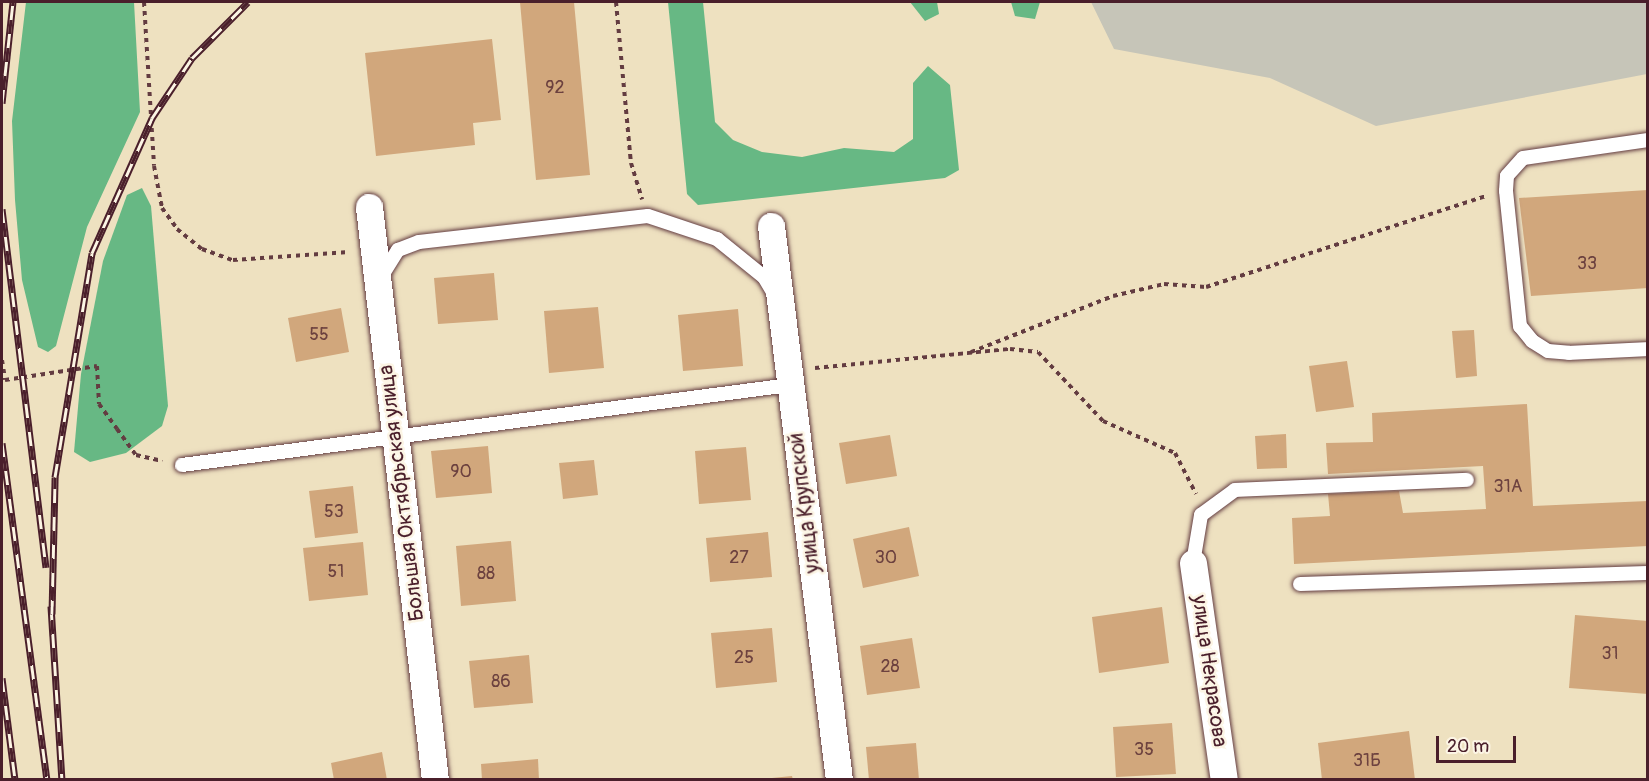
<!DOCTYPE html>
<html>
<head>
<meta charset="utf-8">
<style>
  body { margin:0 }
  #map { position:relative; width:1649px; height:781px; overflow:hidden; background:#eee1c0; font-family:Pangolin,sans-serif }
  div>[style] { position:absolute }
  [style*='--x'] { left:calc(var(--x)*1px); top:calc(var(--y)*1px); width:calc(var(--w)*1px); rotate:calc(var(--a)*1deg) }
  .industrial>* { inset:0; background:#c6c5b8 }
  .forest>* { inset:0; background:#67b884 }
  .building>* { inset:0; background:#d1a77c }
  .path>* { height:4px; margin-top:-2px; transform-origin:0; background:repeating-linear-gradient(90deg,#633c41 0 4.5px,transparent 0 9px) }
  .roads { filter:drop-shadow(0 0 2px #633c41) drop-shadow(0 0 2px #633c41) }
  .lane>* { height:14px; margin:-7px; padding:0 7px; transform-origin:7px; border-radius:7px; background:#fff }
  .street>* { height:27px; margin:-13.5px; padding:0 13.5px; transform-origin:13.5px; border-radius:13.5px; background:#fff }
  .rail>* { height:7px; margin-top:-3.5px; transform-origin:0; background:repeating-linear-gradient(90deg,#fcf5e5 0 14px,#4a1f2b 0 28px); box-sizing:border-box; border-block:2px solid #4a1f2b }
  span { translate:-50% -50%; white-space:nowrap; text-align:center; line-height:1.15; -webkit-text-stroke:5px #fcf5e5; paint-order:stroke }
  .number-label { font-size:18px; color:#6c413f }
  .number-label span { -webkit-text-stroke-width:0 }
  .street-label { font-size:21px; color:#4a1f2b }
  .frame { position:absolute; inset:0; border:3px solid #4a1f2b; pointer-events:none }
  .scale { position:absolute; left:1436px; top:736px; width:80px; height:27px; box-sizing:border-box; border:3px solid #4a1f2b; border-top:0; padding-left:8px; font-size:18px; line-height:21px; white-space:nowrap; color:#4a1f2b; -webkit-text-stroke:4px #fcf5e5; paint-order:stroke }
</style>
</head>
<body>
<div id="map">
  <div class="industrial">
    <i style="clip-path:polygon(1091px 2px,1647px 2px,1647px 74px,1376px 126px,1270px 78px,1114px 49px)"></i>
  </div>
  <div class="forest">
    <i style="clip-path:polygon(26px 2px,134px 2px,140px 112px,87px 227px,56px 346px,48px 352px,38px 347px,22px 280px,15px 200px,12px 121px)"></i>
    <i style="clip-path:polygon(668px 2px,703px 2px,715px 122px,733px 140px,762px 152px,802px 157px,844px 148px,894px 152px,913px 139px,913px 83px,928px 66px,950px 85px,959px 170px,945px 178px,698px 205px,687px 194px)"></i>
    <i style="clip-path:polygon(910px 2px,937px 2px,939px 14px,925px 21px)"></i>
    <i style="clip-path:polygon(1011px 2px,1040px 2px,1035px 19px,1015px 16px)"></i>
    <i style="clip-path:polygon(142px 188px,151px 206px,168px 406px,162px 426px,126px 453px,90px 462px,74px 452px,81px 374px,103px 261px,127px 195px)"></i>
  </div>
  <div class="building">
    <i style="clip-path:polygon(520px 2px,574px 2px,590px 175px,536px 180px)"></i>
    <i style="clip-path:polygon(492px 39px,501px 120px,473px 123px,475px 145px,376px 156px,365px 53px)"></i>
    <i style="clip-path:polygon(1648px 190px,1648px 288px,1531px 296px,1519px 198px)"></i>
    <i style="clip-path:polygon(494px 273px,498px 320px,438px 324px,434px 278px)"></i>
    <i style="clip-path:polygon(598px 307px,604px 368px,549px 373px,544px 311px)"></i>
    <i style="clip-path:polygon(341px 308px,349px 352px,296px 362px,288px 318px)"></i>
    <i style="clip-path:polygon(738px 309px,743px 366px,683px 371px,678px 315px)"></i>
    <i style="clip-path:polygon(1474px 330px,1477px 376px,1456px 378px,1452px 331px)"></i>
    <i style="clip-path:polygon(1347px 361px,1354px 407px,1316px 412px,1309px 366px)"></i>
    <i style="clip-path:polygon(1527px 404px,1533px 506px,1648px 501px,1648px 546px,1294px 564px,1292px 518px,1330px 516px,1328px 494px,1399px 491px,1403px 513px,1486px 509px,1483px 466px,1328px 474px,1326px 443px,1373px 442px,1372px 413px)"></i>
    <i style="clip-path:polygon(1286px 434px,1287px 468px,1257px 469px,1255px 436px)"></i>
    <i style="clip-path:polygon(890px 435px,897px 476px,846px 484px,839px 443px)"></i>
    <i style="clip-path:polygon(488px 446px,492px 493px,436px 498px,431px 451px)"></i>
    <i style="clip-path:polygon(746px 447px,751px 500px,699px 504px,695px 451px)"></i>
    <i style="clip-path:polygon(594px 460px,598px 495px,563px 499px,559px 463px)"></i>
    <i style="clip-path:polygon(353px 486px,358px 533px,315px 538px,309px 491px)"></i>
    <i style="clip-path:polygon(909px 527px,919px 576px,863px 588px,853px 539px)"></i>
    <i style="clip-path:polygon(768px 532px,772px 577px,710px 582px,706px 538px)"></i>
    <i style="clip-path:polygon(511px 541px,516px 601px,461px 606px,456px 546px)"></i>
    <i style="clip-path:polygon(363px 542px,368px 595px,309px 601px,303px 548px)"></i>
    <i style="clip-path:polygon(1162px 607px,1169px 663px,1099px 673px,1092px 617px)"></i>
    <i style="clip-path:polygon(1575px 615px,1648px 621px,1648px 694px,1569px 688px)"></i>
    <i style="clip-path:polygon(772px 628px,777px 682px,716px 688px,711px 633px)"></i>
    <i style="clip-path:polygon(912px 638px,920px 688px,867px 695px,860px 646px)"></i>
    <i style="clip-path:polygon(529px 655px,533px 703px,474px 708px,469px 661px)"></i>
    <i style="clip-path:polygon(1172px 723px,1176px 774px,1116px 777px,1113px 727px)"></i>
    <i style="clip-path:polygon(1409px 731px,1415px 780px,1322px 780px,1318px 743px)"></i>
    <i style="clip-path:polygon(916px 743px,919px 780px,869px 780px,866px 747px)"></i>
    <i style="clip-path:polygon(382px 752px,387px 780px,334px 780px,331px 763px)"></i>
    <i style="clip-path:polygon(538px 759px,539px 780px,482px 780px,481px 764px)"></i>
    <i style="clip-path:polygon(792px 776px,793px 780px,773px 780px,772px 778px)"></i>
  </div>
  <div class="path">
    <i style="--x:144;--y:2;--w:164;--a:86.5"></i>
    <i style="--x:154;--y:166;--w:43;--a:79.2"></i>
    <i style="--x:162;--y:208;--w:26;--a:54"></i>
    <i style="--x:177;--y:229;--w:32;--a:39"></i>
    <i style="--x:202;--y:249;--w:33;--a:20"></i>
    <i style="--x:233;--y:260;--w:116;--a:-3.9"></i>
    <i style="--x:616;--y:2;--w:162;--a:84.7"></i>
    <i style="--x:631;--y:163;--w:38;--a:73"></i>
    <i style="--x:971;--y:352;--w:153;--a:-21.5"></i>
    <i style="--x:1113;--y:296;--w:52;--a:-13.2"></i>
    <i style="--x:1164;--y:284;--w:42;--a:4.1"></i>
    <i style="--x:1206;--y:287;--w:294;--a:-18"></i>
    <i style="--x:2;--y:360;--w:20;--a:81"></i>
    <i style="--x:5;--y:380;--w:93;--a:-8.7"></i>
    <i style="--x:97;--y:366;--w:38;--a:87"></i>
    <i style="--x:99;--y:404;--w:31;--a:54"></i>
    <i style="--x:117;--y:429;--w:32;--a:54"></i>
    <i style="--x:136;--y:455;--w:27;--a:13"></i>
    <i style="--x:815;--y:368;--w:196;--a:-5.6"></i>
    <i style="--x:1010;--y:349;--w:28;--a:6"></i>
    <i style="--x:1038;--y:352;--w:95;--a:46.7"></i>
    <i style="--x:1103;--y:421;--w:79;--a:24"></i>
    <i style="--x:1175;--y:453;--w:46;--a:62.9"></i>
  </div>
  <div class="roads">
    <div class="lane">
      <i style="--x:1648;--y:140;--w:126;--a:171.8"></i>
      <i style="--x:1523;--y:158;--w:24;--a:132"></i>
      <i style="--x:1507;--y:176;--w:15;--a:94"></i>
      <i style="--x:1506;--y:191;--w:136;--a:84.1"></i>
      <i style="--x:1520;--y:326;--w:19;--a:51"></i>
      <i style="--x:1532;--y:341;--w:19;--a:32"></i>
      <i style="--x:1548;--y:351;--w:21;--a:5"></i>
      <i style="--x:1569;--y:353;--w:79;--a:-2.9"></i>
      <i style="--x:381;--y:277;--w:32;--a:-58"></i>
      <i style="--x:398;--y:250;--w:22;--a:-21"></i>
      <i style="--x:419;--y:242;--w:230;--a:-6.5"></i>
      <i style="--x:648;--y:216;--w:73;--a:18.4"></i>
      <i style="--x:717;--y:239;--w:60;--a:39"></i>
      <i style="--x:764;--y:277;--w:17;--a:59"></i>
      <i style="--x:182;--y:465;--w:613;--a:-7.5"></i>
      <i style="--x:1193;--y:563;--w:49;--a:-80.5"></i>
      <i style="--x:1201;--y:515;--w:42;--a:-36.3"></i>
      <i style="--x:1235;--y:490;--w:232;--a:-2.5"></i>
      <i style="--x:1300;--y:584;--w:348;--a:-1.8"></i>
    </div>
    <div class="street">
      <i style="--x:369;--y:207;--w:577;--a:83.43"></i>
      <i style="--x:771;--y:226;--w:558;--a:83"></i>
      <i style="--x:1193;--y:563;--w:219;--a:81.9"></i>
    </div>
  </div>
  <div class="rail">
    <i style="--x:2;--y:103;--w:102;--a:-83.8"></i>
    <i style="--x:2;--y:209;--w:361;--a:83"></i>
    <i style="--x:2;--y:443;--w:340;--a:82.4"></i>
    <i style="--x:51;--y:606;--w:174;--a:86.4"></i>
    <i style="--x:52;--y:614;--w:137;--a:-88.7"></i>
    <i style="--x:55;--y:477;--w:227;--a:-80.6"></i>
    <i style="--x:92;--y:253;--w:148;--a:-66"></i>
    <i style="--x:152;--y:118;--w:72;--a:-56.3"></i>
    <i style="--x:192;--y:58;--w:79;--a:-45"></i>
    <i style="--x:2;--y:678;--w:103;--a:82.7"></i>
  </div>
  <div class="number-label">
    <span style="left:555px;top:88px">92</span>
    <span style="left:1587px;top:264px">33</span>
    <span style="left:319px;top:335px">55</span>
    <span style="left:461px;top:472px">90</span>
    <span style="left:1508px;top:487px">31А</span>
    <span style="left:334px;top:512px">53</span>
    <span style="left:739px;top:558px">27</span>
    <span style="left:886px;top:558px">30</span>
    <span style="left:336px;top:572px">51</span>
    <span style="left:486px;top:574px">88</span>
    <span style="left:1610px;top:654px">31</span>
    <span style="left:744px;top:658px">25</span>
    <span style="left:890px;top:667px">28</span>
    <span style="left:501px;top:682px">86</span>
    <span style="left:1144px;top:750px">35</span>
    <span style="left:1367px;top:761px">31Б</span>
  </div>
  <div class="street-label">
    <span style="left:402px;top:493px;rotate:-97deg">Большая Октябрьская улица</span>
    <span style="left:805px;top:503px;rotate:-97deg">улица Крупской</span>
    <span style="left:1209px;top:671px;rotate:82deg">улица Некрасова</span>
  </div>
  <div class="frame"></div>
  <div class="scale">20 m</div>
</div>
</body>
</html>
